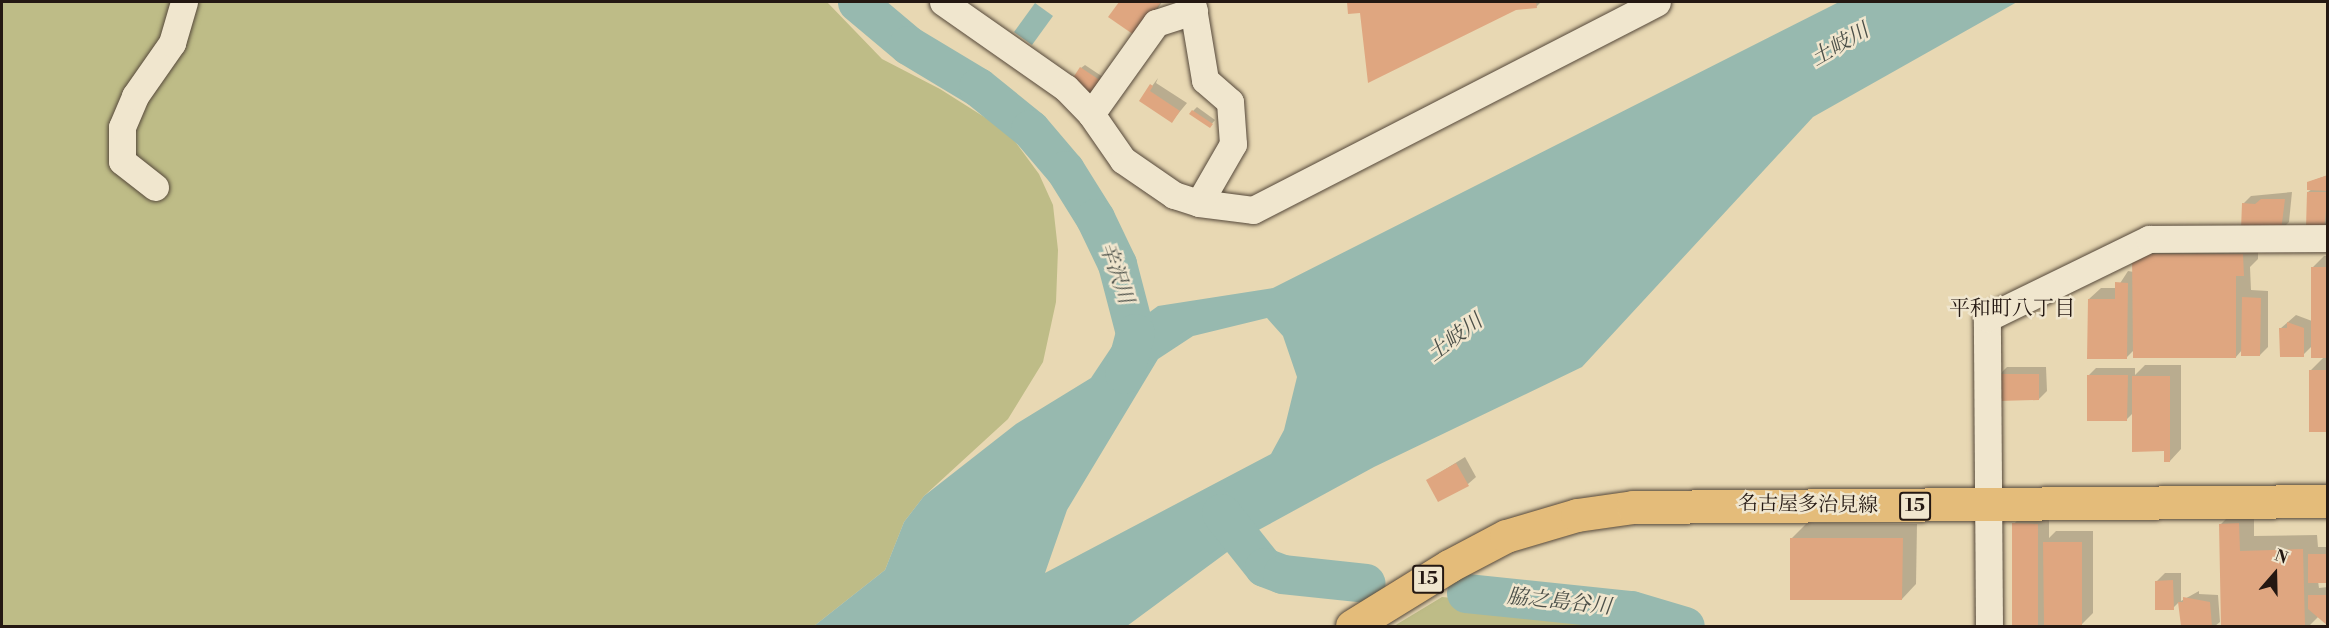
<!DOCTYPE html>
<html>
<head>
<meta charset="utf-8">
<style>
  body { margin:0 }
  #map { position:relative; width:2329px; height:628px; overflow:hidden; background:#e8d8b3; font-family:"Libre Bodoni","Noto Serif JP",serif }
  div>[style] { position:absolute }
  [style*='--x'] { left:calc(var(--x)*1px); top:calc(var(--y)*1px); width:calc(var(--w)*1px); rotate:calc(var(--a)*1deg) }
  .green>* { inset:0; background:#bebc87 }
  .water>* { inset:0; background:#97b9af }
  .shadow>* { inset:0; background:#0003 }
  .river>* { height:39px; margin:-19.5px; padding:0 19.5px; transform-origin:19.5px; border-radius:19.5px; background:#97b9af }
  .building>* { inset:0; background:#dfa680 }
  .roads { filter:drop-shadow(0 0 2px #55483a) drop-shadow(0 0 2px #55483a) }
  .minor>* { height:27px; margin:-13.5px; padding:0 13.5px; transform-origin:13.5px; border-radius:13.5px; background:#f0e6ce }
  .major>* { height:33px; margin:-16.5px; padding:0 16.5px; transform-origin:16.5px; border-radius:16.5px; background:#e4bc7a }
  span { translate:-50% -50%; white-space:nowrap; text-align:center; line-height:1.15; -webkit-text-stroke:5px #f0e6ce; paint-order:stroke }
  .shield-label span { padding:2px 4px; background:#f0e6ce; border:2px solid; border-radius:4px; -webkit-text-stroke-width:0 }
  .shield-label { font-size:18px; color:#241812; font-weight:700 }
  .street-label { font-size:20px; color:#241812 }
  .water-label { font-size:21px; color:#4c5049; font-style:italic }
  .neighbourhood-label { font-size:21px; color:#241812 }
  .frame { position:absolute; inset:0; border:3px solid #241812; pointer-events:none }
  .north { position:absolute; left:2245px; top:544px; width:60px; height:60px; -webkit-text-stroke:4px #f0e6ce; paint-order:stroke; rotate:20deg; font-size:16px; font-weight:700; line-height:24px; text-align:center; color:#241812 }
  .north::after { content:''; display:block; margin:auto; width:21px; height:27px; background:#241812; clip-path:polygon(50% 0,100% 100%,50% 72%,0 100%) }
</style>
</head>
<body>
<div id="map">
  <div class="green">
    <i style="clip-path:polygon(2px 2px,827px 2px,882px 59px,940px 89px,1008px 132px,1039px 174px,1053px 205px,1058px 250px,1056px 302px,1043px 362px,1008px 419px,924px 496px,904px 522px,885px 570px,814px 626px,2px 626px)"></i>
    <i style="clip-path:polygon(1442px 597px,1588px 610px,1622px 626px,1394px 626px)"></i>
  </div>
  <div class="water">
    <i style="clip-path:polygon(evenodd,1839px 2px,2017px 2px,1813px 117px,1582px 367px,1374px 467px,1253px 533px,1127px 626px,814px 626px,885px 570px,904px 522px,924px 496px,1016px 424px,1091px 378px,1121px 333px,1158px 306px,1273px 288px,1839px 2px,1267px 318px,1283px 336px,1297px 377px,1284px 430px,1271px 454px,1045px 573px,1067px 510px,1158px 359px,1193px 336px,1267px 318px)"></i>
    <i style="clip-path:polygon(1035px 3px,1053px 16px,1032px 45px,1014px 32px)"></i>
  </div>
  <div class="shadow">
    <i style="clip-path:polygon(1120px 2px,1162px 2px,1145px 28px,1110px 17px)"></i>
    <i style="clip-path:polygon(1348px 2px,1541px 2px,1536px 7px,1350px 13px)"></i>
    <i style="clip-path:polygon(1085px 65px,1103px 77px,1094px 92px,1081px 68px)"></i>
    <i style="clip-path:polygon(1158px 78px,1156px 83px,1187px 103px,1172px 121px,1141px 101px)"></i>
    <i style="clip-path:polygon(1197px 107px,1215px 120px,1210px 126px,1191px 113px)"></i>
    <i style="clip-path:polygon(2328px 175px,2328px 223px,2324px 227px,2308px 192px,2312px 189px,2309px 182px)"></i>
    <i style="clip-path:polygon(2292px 192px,2289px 222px,2281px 230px,2243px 204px,2251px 196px)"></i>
    <i style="clip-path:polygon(2258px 240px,2258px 259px,2250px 267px,2251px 290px,2268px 291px,2268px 347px,2260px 355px,2242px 350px,2236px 357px,2134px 350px,2126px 358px,2089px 299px,2101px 288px,2117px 288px,2128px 271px,2134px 272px,2134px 255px)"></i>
    <i style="clip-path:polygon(2324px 256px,2328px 256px,2328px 431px,2311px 370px,2325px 356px,2312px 346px,2303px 355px,2281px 328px,2296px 315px,2312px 321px,2312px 268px)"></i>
    <i style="clip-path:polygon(2145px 365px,2181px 365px,2181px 449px,2170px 461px,2166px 450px,2133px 413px,2127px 419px,2088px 376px,2096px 368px,2135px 368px,2135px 375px)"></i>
    <i style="clip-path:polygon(2007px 367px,2046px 367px,2047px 391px,2039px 399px,1999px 375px)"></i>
    <i style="clip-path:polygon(1465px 457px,1476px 477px,1468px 484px,1428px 480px)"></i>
    <i style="clip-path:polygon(2236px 509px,2254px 509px,2254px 536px,2317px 535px,2318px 547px,2328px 547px,2328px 581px,2318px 581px,2319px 588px,2328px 587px,2328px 624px,2319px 616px,2309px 626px,2223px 626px,2221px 524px)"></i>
    <i style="clip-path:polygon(2025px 512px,2049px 513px,2049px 538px,2056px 531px,2093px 531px,2093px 613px,2082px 624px,2013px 626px,2014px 524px)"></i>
    <i style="clip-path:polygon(1807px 523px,1917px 524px,1916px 584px,1902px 599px,1792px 538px)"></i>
    <i style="clip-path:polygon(2165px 573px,2181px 573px,2181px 601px,2199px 591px,2199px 594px,2218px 595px,2220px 622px,2215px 626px,2190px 626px,2179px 602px,2173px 608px,2157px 581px)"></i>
  </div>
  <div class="river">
    <i style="--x:857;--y:2;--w:67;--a:40.1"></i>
    <i style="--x:908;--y:45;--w:82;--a:31"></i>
    <i style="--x:978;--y:87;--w:67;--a:38.9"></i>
    <i style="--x:1030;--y:129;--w:54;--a:49.5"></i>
    <i style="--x:1065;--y:170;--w:57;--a:58"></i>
    <i style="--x:1095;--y:218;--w:51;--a:64.4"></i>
    <i style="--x:1117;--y:264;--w:71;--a:75.4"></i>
    <i style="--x:1135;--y:333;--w:42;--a:105"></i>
    <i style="--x:1221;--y:513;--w:69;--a:51.5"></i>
    <i style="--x:1264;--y:567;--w:19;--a:21"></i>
    <i style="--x:1282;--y:574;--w:84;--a:6.1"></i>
    <i style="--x:1466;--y:593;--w:166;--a:5.9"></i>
    <i style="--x:1631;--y:610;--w:56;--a:16.5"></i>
  </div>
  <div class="building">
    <i style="clip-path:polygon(1119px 2px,1161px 2px,1137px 37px,1108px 17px)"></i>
    <i style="clip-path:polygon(1347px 2px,1536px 2px,1537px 8px,1516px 10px,1368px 83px,1360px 13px,1348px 14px)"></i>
    <i style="clip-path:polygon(1080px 67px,1101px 81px,1090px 98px,1069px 84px)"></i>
    <i style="clip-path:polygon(1150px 84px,1153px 86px,1150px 91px,1180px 111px,1172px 123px,1139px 101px)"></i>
    <i style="clip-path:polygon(1192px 110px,1213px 124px,1210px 128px,1189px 114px)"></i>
    <i style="clip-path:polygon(2328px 175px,2328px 191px,2307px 190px,2307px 182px)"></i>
    <i style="clip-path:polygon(2307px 192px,2328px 192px,2324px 229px,2306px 228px)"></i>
    <i style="clip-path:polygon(2261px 199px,2285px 199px,2281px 231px,2241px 230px,2242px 203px,2255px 204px)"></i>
    <i style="clip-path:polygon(2132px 254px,2243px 254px,2244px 276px,2236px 276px,2236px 358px,2133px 358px)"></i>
    <i style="clip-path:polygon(2311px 267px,2327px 267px,2328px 358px,2311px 358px)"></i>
    <i style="clip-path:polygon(2115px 282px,2128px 283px,2127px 359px,2087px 359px,2088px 299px,2115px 299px)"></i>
    <i style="clip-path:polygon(2242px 297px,2261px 298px,2260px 356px,2241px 356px)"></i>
    <i style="clip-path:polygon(2287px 322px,2304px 328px,2304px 357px,2280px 357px,2279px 328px,2287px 328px)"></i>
    <i style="clip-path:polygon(2309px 370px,2328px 370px,2328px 432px,2309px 432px)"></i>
    <i style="clip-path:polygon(1998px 374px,2039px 374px,2039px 400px,1998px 401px)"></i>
    <i style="clip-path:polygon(2087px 375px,2128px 375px,2127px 421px,2087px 421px)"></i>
    <i style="clip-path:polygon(2132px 376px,2170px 376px,2170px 462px,2164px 462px,2164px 451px,2132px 452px)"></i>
    <i style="clip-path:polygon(1456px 463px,1469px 486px,1438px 502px,1426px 480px)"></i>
    <i style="clip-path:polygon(2012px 523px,2038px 524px,2038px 626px,2012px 626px)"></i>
    <i style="clip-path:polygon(2239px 523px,2240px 551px,2303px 549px,2305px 626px,2221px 626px,2219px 524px)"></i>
    <i style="clip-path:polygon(1790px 538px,1903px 538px,1902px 600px,1790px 600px)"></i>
    <i style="clip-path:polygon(2043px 542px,2082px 542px,2082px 626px,2044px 626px)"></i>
    <i style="clip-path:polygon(2308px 554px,2328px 554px,2328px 583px,2308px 583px)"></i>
    <i style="clip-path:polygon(2173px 580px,2174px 610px,2155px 610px,2155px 581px)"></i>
    <i style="clip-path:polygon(2308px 595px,2328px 595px,2328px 626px,2308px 609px)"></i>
    <i style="clip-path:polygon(2183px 597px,2210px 602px,2212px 626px,2181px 626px,2178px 602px,2183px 602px)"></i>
  </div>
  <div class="roads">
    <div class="minor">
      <i style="--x:943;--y:2;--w:150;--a:35"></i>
      <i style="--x:1066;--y:88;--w:36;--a:46"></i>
      <i style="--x:1091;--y:114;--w:56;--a:55.2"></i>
      <i style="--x:1123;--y:160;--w:62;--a:34.5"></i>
      <i style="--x:1174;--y:195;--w:26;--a:18"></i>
      <i style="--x:1199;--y:203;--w:54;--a:7.4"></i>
      <i style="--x:1253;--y:210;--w:454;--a:-27.2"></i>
      <i style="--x:1192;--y:2;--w:79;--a:80.5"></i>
      <i style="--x:1205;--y:80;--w:33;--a:41"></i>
      <i style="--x:1230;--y:102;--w:42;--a:85.9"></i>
      <i style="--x:1233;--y:144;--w:68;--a:120"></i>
      <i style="--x:1091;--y:114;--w:112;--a:-54.5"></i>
      <i style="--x:1156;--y:23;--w:40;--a:-18"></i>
      <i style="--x:155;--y:187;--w:42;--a:-141.8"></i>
      <i style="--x:122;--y:161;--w:34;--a:-90"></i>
      <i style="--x:122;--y:127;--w:34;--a:-67"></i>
      <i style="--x:135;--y:96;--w:65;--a:-55.1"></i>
      <i style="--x:172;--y:43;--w:43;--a:-73.7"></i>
      <i style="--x:1989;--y:626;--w:308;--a:-90.4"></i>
      <i style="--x:1987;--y:318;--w:180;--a:-26"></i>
      <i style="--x:2149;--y:239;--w:179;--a:-0.3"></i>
    </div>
    <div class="major">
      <i style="--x:1352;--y:626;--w:114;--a:-31.7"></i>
      <i style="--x:1449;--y:566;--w:64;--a:-27.8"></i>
      <i style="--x:1506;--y:536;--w:74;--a:-16.5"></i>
      <i style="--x:1577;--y:515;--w:57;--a:-8.1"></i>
      <i style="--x:1633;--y:507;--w:695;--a:-0.49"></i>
    </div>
  </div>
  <div class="shield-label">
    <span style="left:1915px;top:506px">15</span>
    <span style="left:1428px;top:579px">15</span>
  </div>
  <div class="street-label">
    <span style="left:1808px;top:505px;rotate:1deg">名古屋多治見線</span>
  </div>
  <div class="water-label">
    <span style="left:1840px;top:45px;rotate:-30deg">土岐川</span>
    <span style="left:1116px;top:273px;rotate:71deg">辛沢川</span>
    <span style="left:1455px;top:338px;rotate:-37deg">土岐川</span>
    <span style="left:1559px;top:602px;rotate:6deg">脇之島谷川</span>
  </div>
  <div class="neighbourhood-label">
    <span style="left:2012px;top:309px">平和町八丁目</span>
  </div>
  <div class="frame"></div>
  <div class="north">N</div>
</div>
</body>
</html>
